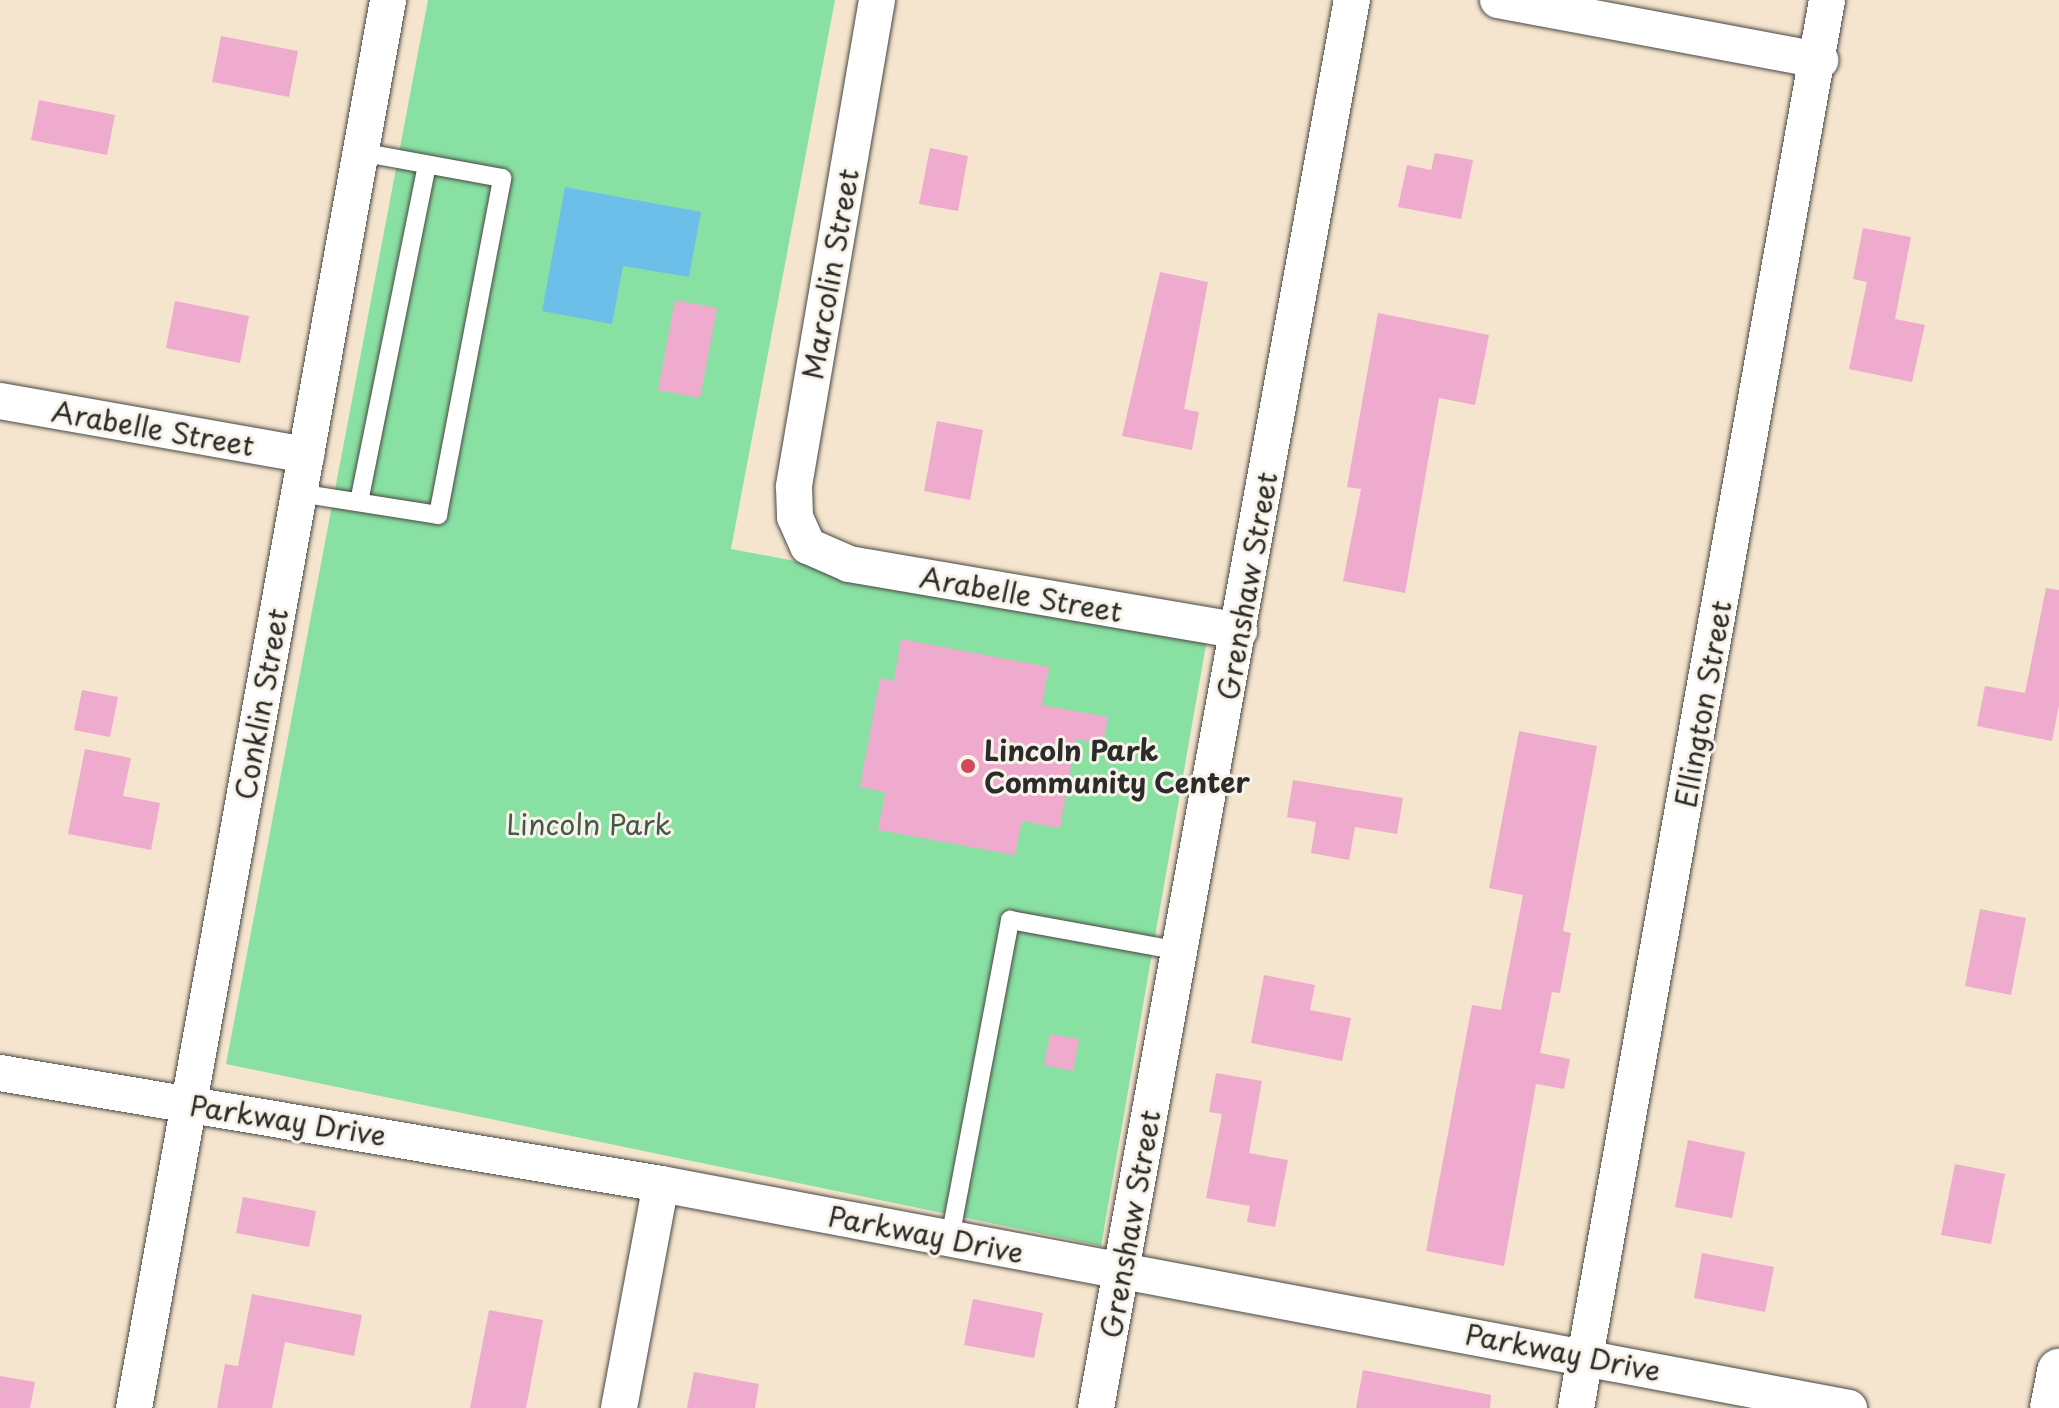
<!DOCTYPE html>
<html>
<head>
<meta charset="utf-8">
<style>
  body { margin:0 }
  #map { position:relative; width:2059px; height:1408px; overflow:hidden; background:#f5e5ce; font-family:"Playpen Sans",sans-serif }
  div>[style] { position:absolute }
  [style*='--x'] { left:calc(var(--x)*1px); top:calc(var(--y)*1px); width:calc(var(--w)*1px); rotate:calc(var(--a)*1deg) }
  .green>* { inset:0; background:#89e0a3 }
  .water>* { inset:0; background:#6cbfe8 }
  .building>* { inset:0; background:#eeabce }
  .roads { filter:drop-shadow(0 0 2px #494743) drop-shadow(0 0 2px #494743) }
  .lane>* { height:18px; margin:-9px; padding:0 9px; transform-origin:9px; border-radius:9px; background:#fff }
  .street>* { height:36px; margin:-18px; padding:0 18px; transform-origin:18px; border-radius:18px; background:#fff }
  .secondary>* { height:44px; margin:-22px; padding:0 22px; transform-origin:22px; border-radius:22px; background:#fff }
  .dots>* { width:22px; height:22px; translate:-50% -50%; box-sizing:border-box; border:4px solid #f7f3e8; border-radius:50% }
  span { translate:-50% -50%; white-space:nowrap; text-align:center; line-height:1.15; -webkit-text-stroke:6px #f7f3e8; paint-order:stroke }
  .street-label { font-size:28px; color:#2b2b2b }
  .poi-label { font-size:28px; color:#2b2b2b; font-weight:700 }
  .left { translate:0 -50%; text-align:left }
  .park-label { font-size:28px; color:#425849 }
</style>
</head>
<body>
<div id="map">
  <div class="green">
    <i style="clip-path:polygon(428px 0,835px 0,731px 549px,1207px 639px,1101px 1246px,226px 1064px)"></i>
  </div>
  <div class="water">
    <i style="clip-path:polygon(565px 187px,701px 212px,689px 277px,623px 266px,612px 324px,542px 311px)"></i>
  </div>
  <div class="building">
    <i style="clip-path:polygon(221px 36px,298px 51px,289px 97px,212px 82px)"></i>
    <i style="clip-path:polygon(39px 100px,115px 115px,107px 155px,31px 140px)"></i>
    <i style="clip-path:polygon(930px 148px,968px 156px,958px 211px,919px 204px)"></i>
    <i style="clip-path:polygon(1435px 153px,1473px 160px,1461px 219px,1398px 207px,1407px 165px,1431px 170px)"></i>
    <i style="clip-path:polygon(1863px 228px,1911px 237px,1895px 319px,1925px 325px,1912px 382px,1849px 369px,1867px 282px,1853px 279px)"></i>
    <i style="clip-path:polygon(1160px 272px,1208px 282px,1184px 409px,1199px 412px,1192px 450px,1122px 436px)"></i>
    <i style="clip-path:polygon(675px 300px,717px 308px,700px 398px,658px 390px)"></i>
    <i style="clip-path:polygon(175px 301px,249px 316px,240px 363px,166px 348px)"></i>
    <i style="clip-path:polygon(1378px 313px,1489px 335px,1475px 405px,1439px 398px,1405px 593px,1343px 581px,1361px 489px,1347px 487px)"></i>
    <i style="clip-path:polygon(937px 421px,983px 430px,970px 500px,924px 491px)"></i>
    <i style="clip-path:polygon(2046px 588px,2059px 590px,2059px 705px,2052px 741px,1977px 726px,1985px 686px,2025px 693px)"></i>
    <i style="clip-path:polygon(901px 639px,1049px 667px,1042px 705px,1108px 717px,1103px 744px,1076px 739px,1060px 828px,1022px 821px,1015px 855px,878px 830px,885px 792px,860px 787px,880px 678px,894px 681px)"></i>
    <i style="clip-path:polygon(82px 690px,118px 697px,110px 737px,74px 730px)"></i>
    <i style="clip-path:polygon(1519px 731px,1597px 746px,1563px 931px,1571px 933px,1560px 993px,1552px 992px,1540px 1053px,1570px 1059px,1564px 1089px,1536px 1084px,1504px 1266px,1426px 1251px,1472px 1005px,1501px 1010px,1523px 895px,1489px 888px)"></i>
    <i style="clip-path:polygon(85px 749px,131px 758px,123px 796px,160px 803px,151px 850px,68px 834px)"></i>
    <i style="clip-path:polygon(1293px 780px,1403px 798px,1397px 834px,1355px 827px,1349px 860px,1311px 853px,1316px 822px,1287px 817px)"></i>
    <i style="clip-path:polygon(1980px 909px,2026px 918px,2011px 995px,1965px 986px)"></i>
    <i style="clip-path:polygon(1264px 975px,1315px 985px,1310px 1010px,1351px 1018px,1342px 1061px,1251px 1043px)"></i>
    <i style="clip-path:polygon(1050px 1034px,1079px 1039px,1073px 1071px,1044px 1065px)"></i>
    <i style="clip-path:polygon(1216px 1073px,1262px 1081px,1249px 1153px,1288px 1160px,1275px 1227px,1247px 1222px,1250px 1206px,1206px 1198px,1222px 1114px,1209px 1112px)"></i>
    <i style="clip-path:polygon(1688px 1140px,1745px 1152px,1732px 1218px,1675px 1207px)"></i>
    <i style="clip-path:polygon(1955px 1164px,2005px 1174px,1991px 1244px,1941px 1235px)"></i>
    <i style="clip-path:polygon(243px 1197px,316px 1211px,309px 1247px,236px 1233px)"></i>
    <i style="clip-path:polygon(1702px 1253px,1774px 1267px,1765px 1312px,1694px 1298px)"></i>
    <i style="clip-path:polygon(252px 1294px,362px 1315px,354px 1356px,285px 1342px,272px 1408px,217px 1408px,225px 1364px,238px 1366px)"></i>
    <i style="clip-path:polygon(973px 1299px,1043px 1313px,1034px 1358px,964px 1345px)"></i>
    <i style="clip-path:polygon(489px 1310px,543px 1320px,526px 1408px,470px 1408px)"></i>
    <i style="clip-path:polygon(1363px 1370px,1491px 1395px,1490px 1408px,1356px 1408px)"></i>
    <i style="clip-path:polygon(694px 1372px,759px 1384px,755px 1408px,687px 1408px)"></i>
    <i style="clip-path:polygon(0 1376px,35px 1382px,30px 1408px,0 1408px)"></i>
  </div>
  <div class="roads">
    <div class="lane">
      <i style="--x:299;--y:493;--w:141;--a:9"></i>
      <i style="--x:438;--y:515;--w:343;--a:-79.2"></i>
      <i style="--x:502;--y:178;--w:143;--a:-169.6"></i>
      <i style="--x:359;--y:502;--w:344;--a:-78.6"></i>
      <i style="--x:950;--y:1238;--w:324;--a:-79.3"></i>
      <i style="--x:1010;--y:920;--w:173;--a:10.3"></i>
    </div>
    <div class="street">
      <i style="--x:877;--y:0;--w:494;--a:99.7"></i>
      <i style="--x:794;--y:487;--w:30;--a:88"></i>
      <i style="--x:795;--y:517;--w:32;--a:66"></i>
      <i style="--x:808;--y:546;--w:45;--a:23.7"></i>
      <i style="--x:849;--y:564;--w:396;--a:9.7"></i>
      <i style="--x:1498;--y:0;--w:328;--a:10.6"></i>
      <i style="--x:0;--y:401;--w:311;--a:10"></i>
      <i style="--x:0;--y:1073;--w:670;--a:9.53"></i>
      <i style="--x:661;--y:1184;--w:1209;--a:10.68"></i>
      <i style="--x:134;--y:1408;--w:1431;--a:-79.77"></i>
      <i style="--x:619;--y:1408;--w:228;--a:-79.4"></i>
      <i style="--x:1096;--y:1408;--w:1431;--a:-79.7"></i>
      <i style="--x:1576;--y:1408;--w:1430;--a:-79.89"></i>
    </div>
    <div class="secondary">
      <i style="--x:2052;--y:1408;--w:38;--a:-79"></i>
    </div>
  </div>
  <div class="dots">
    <i style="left:968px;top:766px;background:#d1495b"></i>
  </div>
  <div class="street-label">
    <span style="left:830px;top:274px;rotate:-80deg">Marcolin Street</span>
    <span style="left:153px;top:428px;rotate:10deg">Arabelle Street</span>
    <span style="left:1247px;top:586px;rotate:-80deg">Grenshaw Street</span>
    <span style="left:1021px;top:594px;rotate:10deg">Arabelle Street</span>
    <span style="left:261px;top:704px;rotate:-80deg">Conklin Street</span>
    <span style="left:1703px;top:704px;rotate:-80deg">Ellington Street</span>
    <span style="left:288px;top:1120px;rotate:9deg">Parkway Drive</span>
    <span style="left:1130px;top:1224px;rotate:-80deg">Grenshaw Street</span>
    <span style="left:926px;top:1234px;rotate:11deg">Parkway Drive</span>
    <span style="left:1563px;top:1352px;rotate:11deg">Parkway Drive</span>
  </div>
  <div class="poi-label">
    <span class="left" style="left:984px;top:766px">Lincoln Park<br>Community Center</span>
  </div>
  <div class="park-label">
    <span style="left:589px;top:824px">Lincoln Park</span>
  </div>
</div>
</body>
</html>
